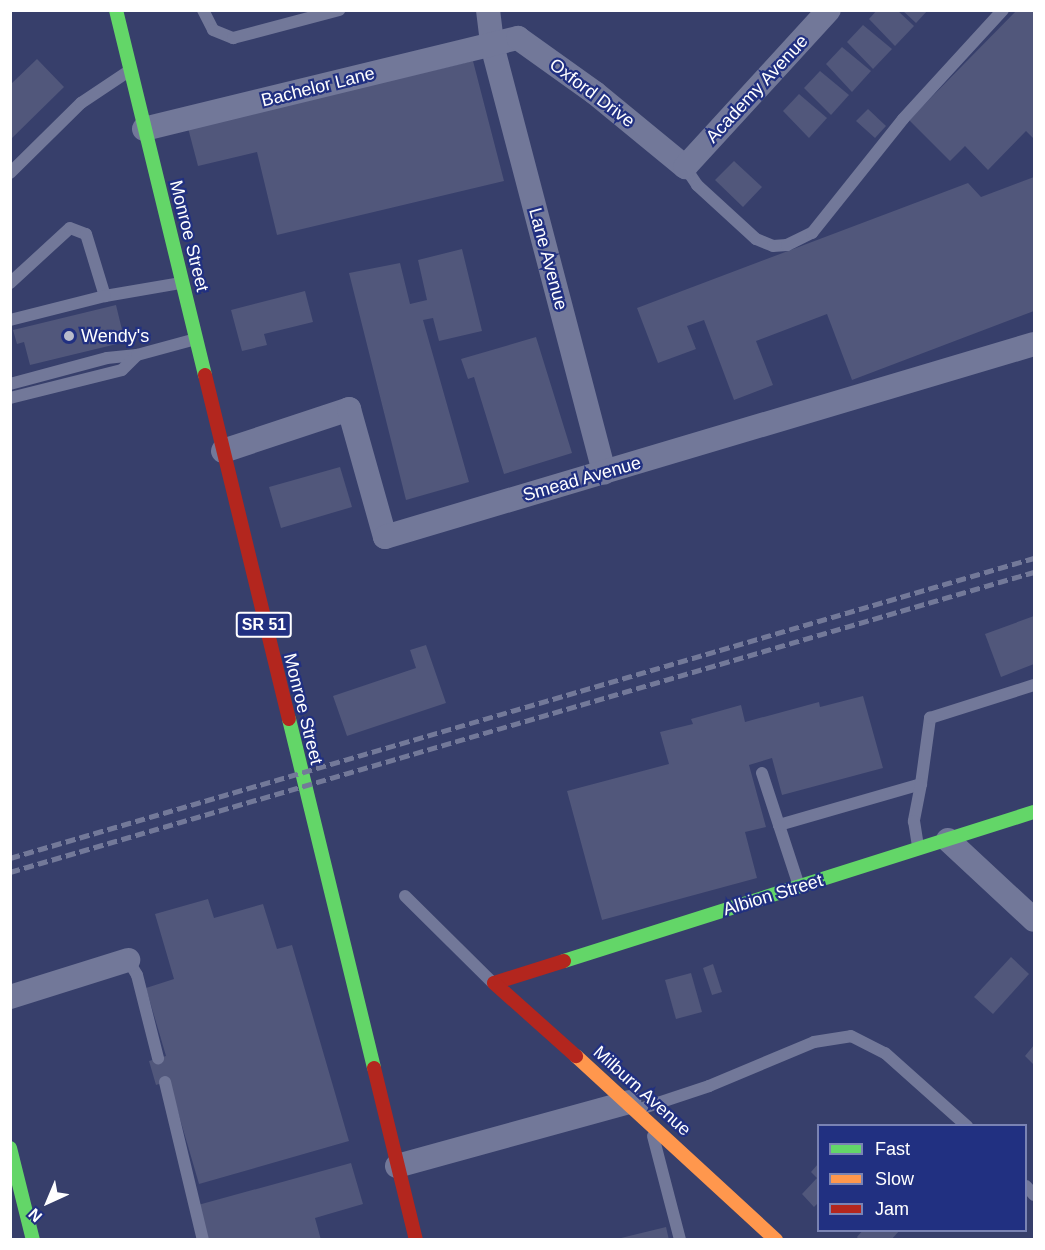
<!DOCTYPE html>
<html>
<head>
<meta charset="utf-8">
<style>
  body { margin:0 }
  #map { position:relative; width:1045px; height:1250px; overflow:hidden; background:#373f6b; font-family:Helvetica,sans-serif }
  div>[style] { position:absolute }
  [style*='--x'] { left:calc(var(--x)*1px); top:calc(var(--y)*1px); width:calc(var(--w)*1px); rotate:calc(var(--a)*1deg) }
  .building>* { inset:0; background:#51577b }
  .lane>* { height:12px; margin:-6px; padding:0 6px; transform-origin:6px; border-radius:6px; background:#727899 }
  .street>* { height:24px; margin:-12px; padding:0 12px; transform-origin:12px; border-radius:12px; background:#727899 }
  .fast>* { height:14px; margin:-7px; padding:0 7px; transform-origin:7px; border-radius:7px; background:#63d668 }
  .slow>* { height:14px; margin:-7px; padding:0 7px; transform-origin:7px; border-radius:7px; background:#ff974d }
  .jam>* { height:14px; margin:-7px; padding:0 7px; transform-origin:7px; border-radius:7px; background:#b3261e }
  .rail>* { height:4.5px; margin-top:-2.25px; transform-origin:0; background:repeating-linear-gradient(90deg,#737999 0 10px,transparent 0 14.5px) }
  .dots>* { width:16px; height:16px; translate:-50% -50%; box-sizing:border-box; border:3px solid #213081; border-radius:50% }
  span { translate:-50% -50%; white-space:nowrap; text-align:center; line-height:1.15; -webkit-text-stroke:4.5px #213081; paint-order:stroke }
  .shield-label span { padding:2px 4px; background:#213081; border:2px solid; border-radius:4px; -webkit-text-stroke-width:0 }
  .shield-label { font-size:16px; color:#fff; font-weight:700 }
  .street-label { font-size:18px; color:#fff }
  .poi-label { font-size:18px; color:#fff }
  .left { translate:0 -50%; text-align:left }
  .frame { position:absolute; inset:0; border:12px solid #fff; pointer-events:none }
  .legend { position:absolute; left:817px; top:1124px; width:210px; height:108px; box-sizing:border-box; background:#213081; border:2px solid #7a83b3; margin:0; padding:8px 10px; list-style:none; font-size:18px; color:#fff }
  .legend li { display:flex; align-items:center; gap:12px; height:30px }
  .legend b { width:30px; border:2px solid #7a83b3 }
  .north { position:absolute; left:18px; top:1172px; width:60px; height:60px; -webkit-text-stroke:4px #213081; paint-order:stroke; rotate:224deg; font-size:16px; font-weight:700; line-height:24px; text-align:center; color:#fff }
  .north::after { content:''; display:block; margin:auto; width:21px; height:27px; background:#fff; clip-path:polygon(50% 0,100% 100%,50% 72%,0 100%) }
</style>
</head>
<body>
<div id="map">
  <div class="building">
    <i style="clip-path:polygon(877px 10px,897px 10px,914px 26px,895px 46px,869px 19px)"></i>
    <i style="clip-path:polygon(902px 10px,928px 10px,916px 23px)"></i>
    <i style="clip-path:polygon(1017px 10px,1034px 10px,1034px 139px,1026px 131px,988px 170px,965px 146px,950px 161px,909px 120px)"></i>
    <i style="clip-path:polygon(863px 25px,892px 49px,873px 69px,847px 42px)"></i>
    <i style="clip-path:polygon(842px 47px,871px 71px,852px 92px,826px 64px)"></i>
    <i style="clip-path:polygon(37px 59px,64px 87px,10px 140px,10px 85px)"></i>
    <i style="clip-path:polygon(473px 61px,504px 181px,277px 235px,257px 152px,198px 166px,188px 128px)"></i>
    <i style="clip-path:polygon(820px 71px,849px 95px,831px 115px,804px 88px)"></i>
    <i style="clip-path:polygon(799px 94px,827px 118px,809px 138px,783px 111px)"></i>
    <i style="clip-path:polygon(868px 109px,886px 126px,875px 138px,856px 121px)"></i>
    <i style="clip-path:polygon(734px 161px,762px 187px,743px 207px,715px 180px)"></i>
    <i style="clip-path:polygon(1034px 177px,1034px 311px,852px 380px,827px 314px,756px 341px,773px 385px,734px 400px,704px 320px,687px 326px,696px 349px,658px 363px,637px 308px,968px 183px,981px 197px)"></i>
    <i style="clip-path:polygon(462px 249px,482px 331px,439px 341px,433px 318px,423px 320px,469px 482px,406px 500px,349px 273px,400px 263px,410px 304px,427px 300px,418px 260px)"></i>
    <i style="clip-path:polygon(305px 291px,313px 322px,264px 334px,267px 345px,242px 351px,231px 310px)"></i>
    <i style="clip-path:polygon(116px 305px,125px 342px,30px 365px,24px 342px,17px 344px,13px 330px)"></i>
    <i style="clip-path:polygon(536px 337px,572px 453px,504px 474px,474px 377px,468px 379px,461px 359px)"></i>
    <i style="clip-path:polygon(340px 467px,352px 507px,281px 528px,269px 487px)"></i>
    <i style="clip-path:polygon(1034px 616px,1034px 664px,1001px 677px,985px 634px)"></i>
    <i style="clip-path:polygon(426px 645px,446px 703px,347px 736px,333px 696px,416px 668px,410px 650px)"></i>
    <i style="clip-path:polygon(863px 696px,883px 768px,782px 795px,772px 758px,749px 765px,766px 827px,745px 832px,757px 878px,602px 920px,567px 791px,669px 764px,660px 732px,693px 724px,691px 719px,741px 705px,745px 722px,819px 702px,820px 707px)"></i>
    <i style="clip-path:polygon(208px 899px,214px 918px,263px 904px,277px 949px,292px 945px,349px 1141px,199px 1184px,169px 1081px,156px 1085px,149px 1061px,166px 1056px,146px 988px,174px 979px,155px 914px)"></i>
    <i style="clip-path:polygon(1011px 957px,1029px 974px,993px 1014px,974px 997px)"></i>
    <i style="clip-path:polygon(713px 964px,722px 992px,712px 995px,703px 968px)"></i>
    <i style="clip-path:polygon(691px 973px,702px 1012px,676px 1019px,665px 980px)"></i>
    <i style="clip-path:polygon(1034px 1045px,1034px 1065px,1025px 1056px)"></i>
    <i style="clip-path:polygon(351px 1163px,363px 1204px,315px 1218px,321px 1240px,208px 1240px,198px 1205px)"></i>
    <i style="clip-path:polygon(818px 1164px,818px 1203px,814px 1207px,802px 1194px,817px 1178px,811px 1172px)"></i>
    <i style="clip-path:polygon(666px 1227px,669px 1240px,617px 1240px,617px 1239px)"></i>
    <i style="clip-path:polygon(863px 1230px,900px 1230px,891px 1240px,859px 1240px,857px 1237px)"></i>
  </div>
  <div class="lane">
    <i style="--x:203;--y:10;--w:22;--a:63"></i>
    <i style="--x:213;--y:30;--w:22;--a:22"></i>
    <i style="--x:233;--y:38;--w:110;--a:-14.8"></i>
    <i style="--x:685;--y:167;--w:22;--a:56"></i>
    <i style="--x:697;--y:185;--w:80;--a:42.5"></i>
    <i style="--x:756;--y:239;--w:18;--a:22"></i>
    <i style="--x:773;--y:246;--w:14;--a:-4"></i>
    <i style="--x:787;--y:245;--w:28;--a:-26"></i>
    <i style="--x:812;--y:233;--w:146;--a:-51.4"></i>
    <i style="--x:903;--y:119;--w:148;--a:-47.5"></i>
    <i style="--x:10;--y:173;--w:100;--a:-44.6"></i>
    <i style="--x:81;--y:103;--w:58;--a:-33.7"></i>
    <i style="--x:10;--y:283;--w:81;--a:-42.5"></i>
    <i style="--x:70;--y:228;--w:17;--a:21"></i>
    <i style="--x:86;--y:234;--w:65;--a:73"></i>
    <i style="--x:105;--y:296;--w:76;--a:-9.8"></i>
    <i style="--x:10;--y:320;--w:98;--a:-14.2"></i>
    <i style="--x:10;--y:384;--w:100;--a:-15"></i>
    <i style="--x:107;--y:358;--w:30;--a:-6"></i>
    <i style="--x:10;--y:398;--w:115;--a:-14"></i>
    <i style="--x:122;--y:370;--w:21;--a:-45"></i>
    <i style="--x:137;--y:355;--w:61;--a:-15.2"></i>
    <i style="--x:762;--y:773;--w:55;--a:71.9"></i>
    <i style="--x:921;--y:784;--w:67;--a:-82.2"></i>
    <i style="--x:930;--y:718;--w:109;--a:-17.6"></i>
    <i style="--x:799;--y:886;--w:64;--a:-108.2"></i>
    <i style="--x:779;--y:825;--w:148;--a:-16.1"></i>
    <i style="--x:921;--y:784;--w:38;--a:101"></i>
    <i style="--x:914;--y:821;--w:26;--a:81"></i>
    <i style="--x:405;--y:896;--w:124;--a:44.7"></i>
    <i style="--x:128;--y:960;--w:17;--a:59"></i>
    <i style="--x:137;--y:975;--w:86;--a:75.8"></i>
    <i style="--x:165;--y:1082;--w:163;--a:76.5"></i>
    <i style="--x:640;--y:1109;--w:73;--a:-18.4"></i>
    <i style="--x:709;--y:1086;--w:114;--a:-22.7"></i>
    <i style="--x:814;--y:1042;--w:37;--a:-9"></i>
    <i style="--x:851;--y:1036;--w:38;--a:27"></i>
    <i style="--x:885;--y:1053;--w:110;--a:41.7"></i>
    <i style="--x:653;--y:1136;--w:107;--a:75.4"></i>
    <i style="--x:1026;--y:1186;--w:12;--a:48"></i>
  </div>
  <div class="street">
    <i style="--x:488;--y:10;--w:35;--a:83"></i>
    <i style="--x:492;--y:45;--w:442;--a:75.3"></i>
    <i style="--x:144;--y:129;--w:385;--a:-13.7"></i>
    <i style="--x:518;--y:38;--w:95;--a:35.5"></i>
    <i style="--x:595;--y:93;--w:117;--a:39.4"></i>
    <i style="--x:685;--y:167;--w:213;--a:-47.5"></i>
    <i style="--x:223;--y:451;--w:133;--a:-18.4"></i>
    <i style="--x:349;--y:409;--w:133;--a:74.3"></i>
    <i style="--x:385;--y:537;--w:677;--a:-16.56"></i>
    <i style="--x:948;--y:840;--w:117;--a:42.9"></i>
    <i style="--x:10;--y:997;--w:124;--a:-17.4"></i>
    <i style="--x:397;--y:1166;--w:241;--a:-15.4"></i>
  </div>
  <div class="fast">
    <i style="--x:116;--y:10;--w:376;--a:76.3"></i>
    <i style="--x:289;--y:719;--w:359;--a:76.3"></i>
    <i style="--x:564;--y:961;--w:493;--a:-17.6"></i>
    <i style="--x:10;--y:1148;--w:95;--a:76"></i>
  </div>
  <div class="slow">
    <i style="--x:576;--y:1056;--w:272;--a:42.6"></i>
  </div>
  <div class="jam">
    <i style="--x:205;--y:375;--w:354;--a:76.3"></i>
    <i style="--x:564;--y:961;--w:73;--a:162.6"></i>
    <i style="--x:494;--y:983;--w:110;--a:41.7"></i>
    <i style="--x:374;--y:1068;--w:177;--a:76.3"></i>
  </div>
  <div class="rail">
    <i style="--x:10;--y:858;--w:1067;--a:-16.33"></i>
    <i style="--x:10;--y:872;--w:1067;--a:-16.33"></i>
  </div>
  <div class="dots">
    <i style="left:69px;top:336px;background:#b9bccb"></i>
  </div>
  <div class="shield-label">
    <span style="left:264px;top:625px">SR 51</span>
  </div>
  <div class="street-label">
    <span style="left:318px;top:87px;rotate:-14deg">Bachelor Lane</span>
    <span style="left:757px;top:89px;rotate:-47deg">Academy Avenue</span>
    <span style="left:592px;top:93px;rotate:37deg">Oxford Drive</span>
    <span style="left:189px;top:236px;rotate:76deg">Monroe Street</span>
    <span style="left:548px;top:259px;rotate:75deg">Lane Avenue</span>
    <span style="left:582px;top:479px;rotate:-16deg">Smead Avenue</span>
    <span style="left:303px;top:709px;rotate:76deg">Monroe Street</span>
    <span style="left:773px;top:895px;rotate:-17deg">Albion Street</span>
    <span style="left:642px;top:1091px;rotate:42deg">Milburn Avenue</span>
  </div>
  <div class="poi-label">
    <span class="left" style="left:81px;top:336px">Wendy's</span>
  </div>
  <div class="frame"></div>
  <ul class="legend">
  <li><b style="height:8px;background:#63d668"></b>Fast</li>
  <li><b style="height:8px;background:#ff974d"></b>Slow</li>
  <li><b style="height:8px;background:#b3261e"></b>Jam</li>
  </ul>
  <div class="north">N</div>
</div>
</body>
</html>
